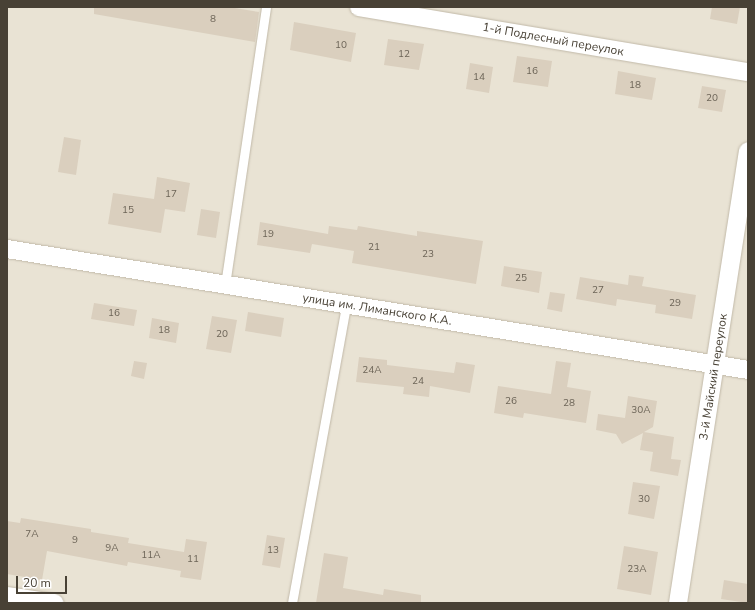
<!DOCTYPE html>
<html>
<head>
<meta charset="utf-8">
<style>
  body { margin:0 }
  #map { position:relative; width:755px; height:610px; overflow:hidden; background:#f5f1e7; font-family:"Nunito Sans",sans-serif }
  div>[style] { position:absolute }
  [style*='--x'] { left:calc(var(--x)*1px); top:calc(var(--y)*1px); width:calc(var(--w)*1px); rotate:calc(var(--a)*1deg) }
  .residential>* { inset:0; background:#e9e3d4 }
  .building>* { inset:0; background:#dacfbe }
  .roads { filter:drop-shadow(0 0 1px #c1b9a8) drop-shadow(0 0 1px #c1b9a8) }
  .lane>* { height:9px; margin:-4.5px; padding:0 4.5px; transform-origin:4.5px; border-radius:4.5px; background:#fff }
  .street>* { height:18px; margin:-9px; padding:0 9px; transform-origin:9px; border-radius:9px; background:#fff }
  span { translate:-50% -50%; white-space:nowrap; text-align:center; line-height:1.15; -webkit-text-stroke:3px #fff; paint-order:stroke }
  .number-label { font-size:10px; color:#6c6457 }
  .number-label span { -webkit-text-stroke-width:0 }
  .street-label { font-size:12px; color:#484135 }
  .frame { position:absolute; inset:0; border:8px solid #484135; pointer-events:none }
  .scale { position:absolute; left:16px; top:576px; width:51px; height:18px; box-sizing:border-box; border:2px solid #484135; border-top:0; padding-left:5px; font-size:12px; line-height:14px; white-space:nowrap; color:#484135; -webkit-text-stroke:3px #fff; paint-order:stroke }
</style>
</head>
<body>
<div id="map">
  <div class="residential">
    <i style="clip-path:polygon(7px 7px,748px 7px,748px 603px,7px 603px)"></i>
  </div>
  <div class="building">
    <i style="clip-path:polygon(94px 7px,229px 7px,259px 12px,255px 42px,94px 14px)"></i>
    <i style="clip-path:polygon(712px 7px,740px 7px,737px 24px,710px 19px)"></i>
    <i style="clip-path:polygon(294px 22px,356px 33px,351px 62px,290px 50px)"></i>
    <i style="clip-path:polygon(388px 39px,424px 44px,419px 70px,384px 65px)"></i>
    <i style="clip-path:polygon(517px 56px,552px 61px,548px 87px,513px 82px)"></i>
    <i style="clip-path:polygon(470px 63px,493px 67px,489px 93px,466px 89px)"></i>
    <i style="clip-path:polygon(618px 71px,656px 78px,652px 100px,615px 94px)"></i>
    <i style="clip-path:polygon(702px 86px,726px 90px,722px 112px,698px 108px)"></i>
    <i style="clip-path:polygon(64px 137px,81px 140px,76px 175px,58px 172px)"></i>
    <i style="clip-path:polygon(157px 177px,190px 183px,185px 212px,165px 209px,161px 233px,108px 224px,113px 193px,154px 199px)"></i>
    <i style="clip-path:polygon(201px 209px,220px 212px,216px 238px,197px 235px)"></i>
    <i style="clip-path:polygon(260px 222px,328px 234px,329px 226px,357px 230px,358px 226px,417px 236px,417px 231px,483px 241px,476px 284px,352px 263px,354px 251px,312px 244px,310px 253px,257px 245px)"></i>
    <i style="clip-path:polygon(504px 266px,542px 272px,539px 293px,501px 286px)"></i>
    <i style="clip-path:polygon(629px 275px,644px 277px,642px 286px,696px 295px,692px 319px,655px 313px,656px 305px,617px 299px,616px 306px,576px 299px,580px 277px,628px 285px)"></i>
    <i style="clip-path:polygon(550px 292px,565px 294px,562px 312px,547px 309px)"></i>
    <i style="clip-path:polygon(94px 303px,137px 310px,134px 326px,91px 319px)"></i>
    <i style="clip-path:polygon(248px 312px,284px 318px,281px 337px,245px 331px)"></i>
    <i style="clip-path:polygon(212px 316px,237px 320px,231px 353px,206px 349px)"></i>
    <i style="clip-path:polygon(152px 318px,179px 323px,176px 343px,149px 338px)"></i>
    <i style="clip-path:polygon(359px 357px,387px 360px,387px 365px,454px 373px,456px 362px,475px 365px,470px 393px,430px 386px,429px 397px,403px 394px,404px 387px,356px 382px)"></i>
    <i style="clip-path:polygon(134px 361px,147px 363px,144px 379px,131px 376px)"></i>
    <i style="clip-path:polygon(556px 361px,571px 363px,567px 387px,591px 391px,586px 423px,524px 413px,523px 418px,494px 413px,498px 386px,551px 394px)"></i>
    <i style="clip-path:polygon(628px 396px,657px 401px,653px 427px,644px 432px,674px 437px,671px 459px,681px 460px,678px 476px,650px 471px,653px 452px,640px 450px,643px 433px,622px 444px,616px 434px,596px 430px,598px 414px,625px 418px)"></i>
    <i style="clip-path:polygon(633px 482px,660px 486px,654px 519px,628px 514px)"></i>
    <i style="clip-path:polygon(21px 518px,91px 529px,91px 532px,129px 538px,128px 543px,184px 552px,186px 539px,207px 542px,201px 580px,180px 577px,181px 571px,128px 562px,127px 566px,47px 551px,42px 580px,7px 574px,7px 521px,20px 523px)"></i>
    <i style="clip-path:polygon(267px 535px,285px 538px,280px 568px,262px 565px)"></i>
    <i style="clip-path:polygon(624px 546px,658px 552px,651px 595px,617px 589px)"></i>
    <i style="clip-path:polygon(324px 553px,348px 557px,343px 588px,383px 595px,384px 589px,421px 595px,421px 603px,316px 603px)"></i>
    <i style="clip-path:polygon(724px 580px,748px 584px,748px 603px,721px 599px)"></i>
  </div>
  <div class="roads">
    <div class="lane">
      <i style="--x:225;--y:285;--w:281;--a:-81.6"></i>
      <i style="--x:292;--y:603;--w:303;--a:-79.7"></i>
    </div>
    <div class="street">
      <i style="--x:359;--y:7;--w:394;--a:9.5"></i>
      <i style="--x:7;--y:249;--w:751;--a:9.27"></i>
      <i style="--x:7;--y:596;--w:48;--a:8.5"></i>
      <i style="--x:678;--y:603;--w:457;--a:-81.2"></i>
    </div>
  </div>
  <div class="number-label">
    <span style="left:213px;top:20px">8</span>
    <span style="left:341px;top:46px">10</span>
    <span style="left:404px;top:55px">12</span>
    <span style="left:532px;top:72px">16</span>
    <span style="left:479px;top:78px">14</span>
    <span style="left:635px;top:86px">18</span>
    <span style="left:712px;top:99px">20</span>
    <span style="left:171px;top:195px">17</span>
    <span style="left:128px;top:211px">15</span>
    <span style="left:268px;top:235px">19</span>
    <span style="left:374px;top:248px">21</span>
    <span style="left:428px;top:255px">23</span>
    <span style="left:521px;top:279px">25</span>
    <span style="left:598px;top:291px">27</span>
    <span style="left:675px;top:304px">29</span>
    <span style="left:114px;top:314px">16</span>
    <span style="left:164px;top:331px">18</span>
    <span style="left:222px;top:335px">20</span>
    <span style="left:372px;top:371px">24А</span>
    <span style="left:418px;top:382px">24</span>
    <span style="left:511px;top:402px">26</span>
    <span style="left:569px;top:404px">28</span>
    <span style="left:641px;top:411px">30А</span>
    <span style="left:644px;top:500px">30</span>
    <span style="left:32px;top:535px">7А</span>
    <span style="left:75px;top:541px">9</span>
    <span style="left:112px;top:549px">9А</span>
    <span style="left:273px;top:551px">13</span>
    <span style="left:151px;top:556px">11А</span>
    <span style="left:193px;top:560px">11</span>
    <span style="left:637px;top:570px">23А</span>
  </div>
  <div class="street-label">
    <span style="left:553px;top:40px;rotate:10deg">1-й Подлесный переулок</span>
    <span style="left:377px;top:310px;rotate:9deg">улица им. Лиманского К.А.</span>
    <span style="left:714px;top:377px;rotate:-81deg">3-й Майский переулок</span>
  </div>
  <div class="frame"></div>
  <div class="scale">20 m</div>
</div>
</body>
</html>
